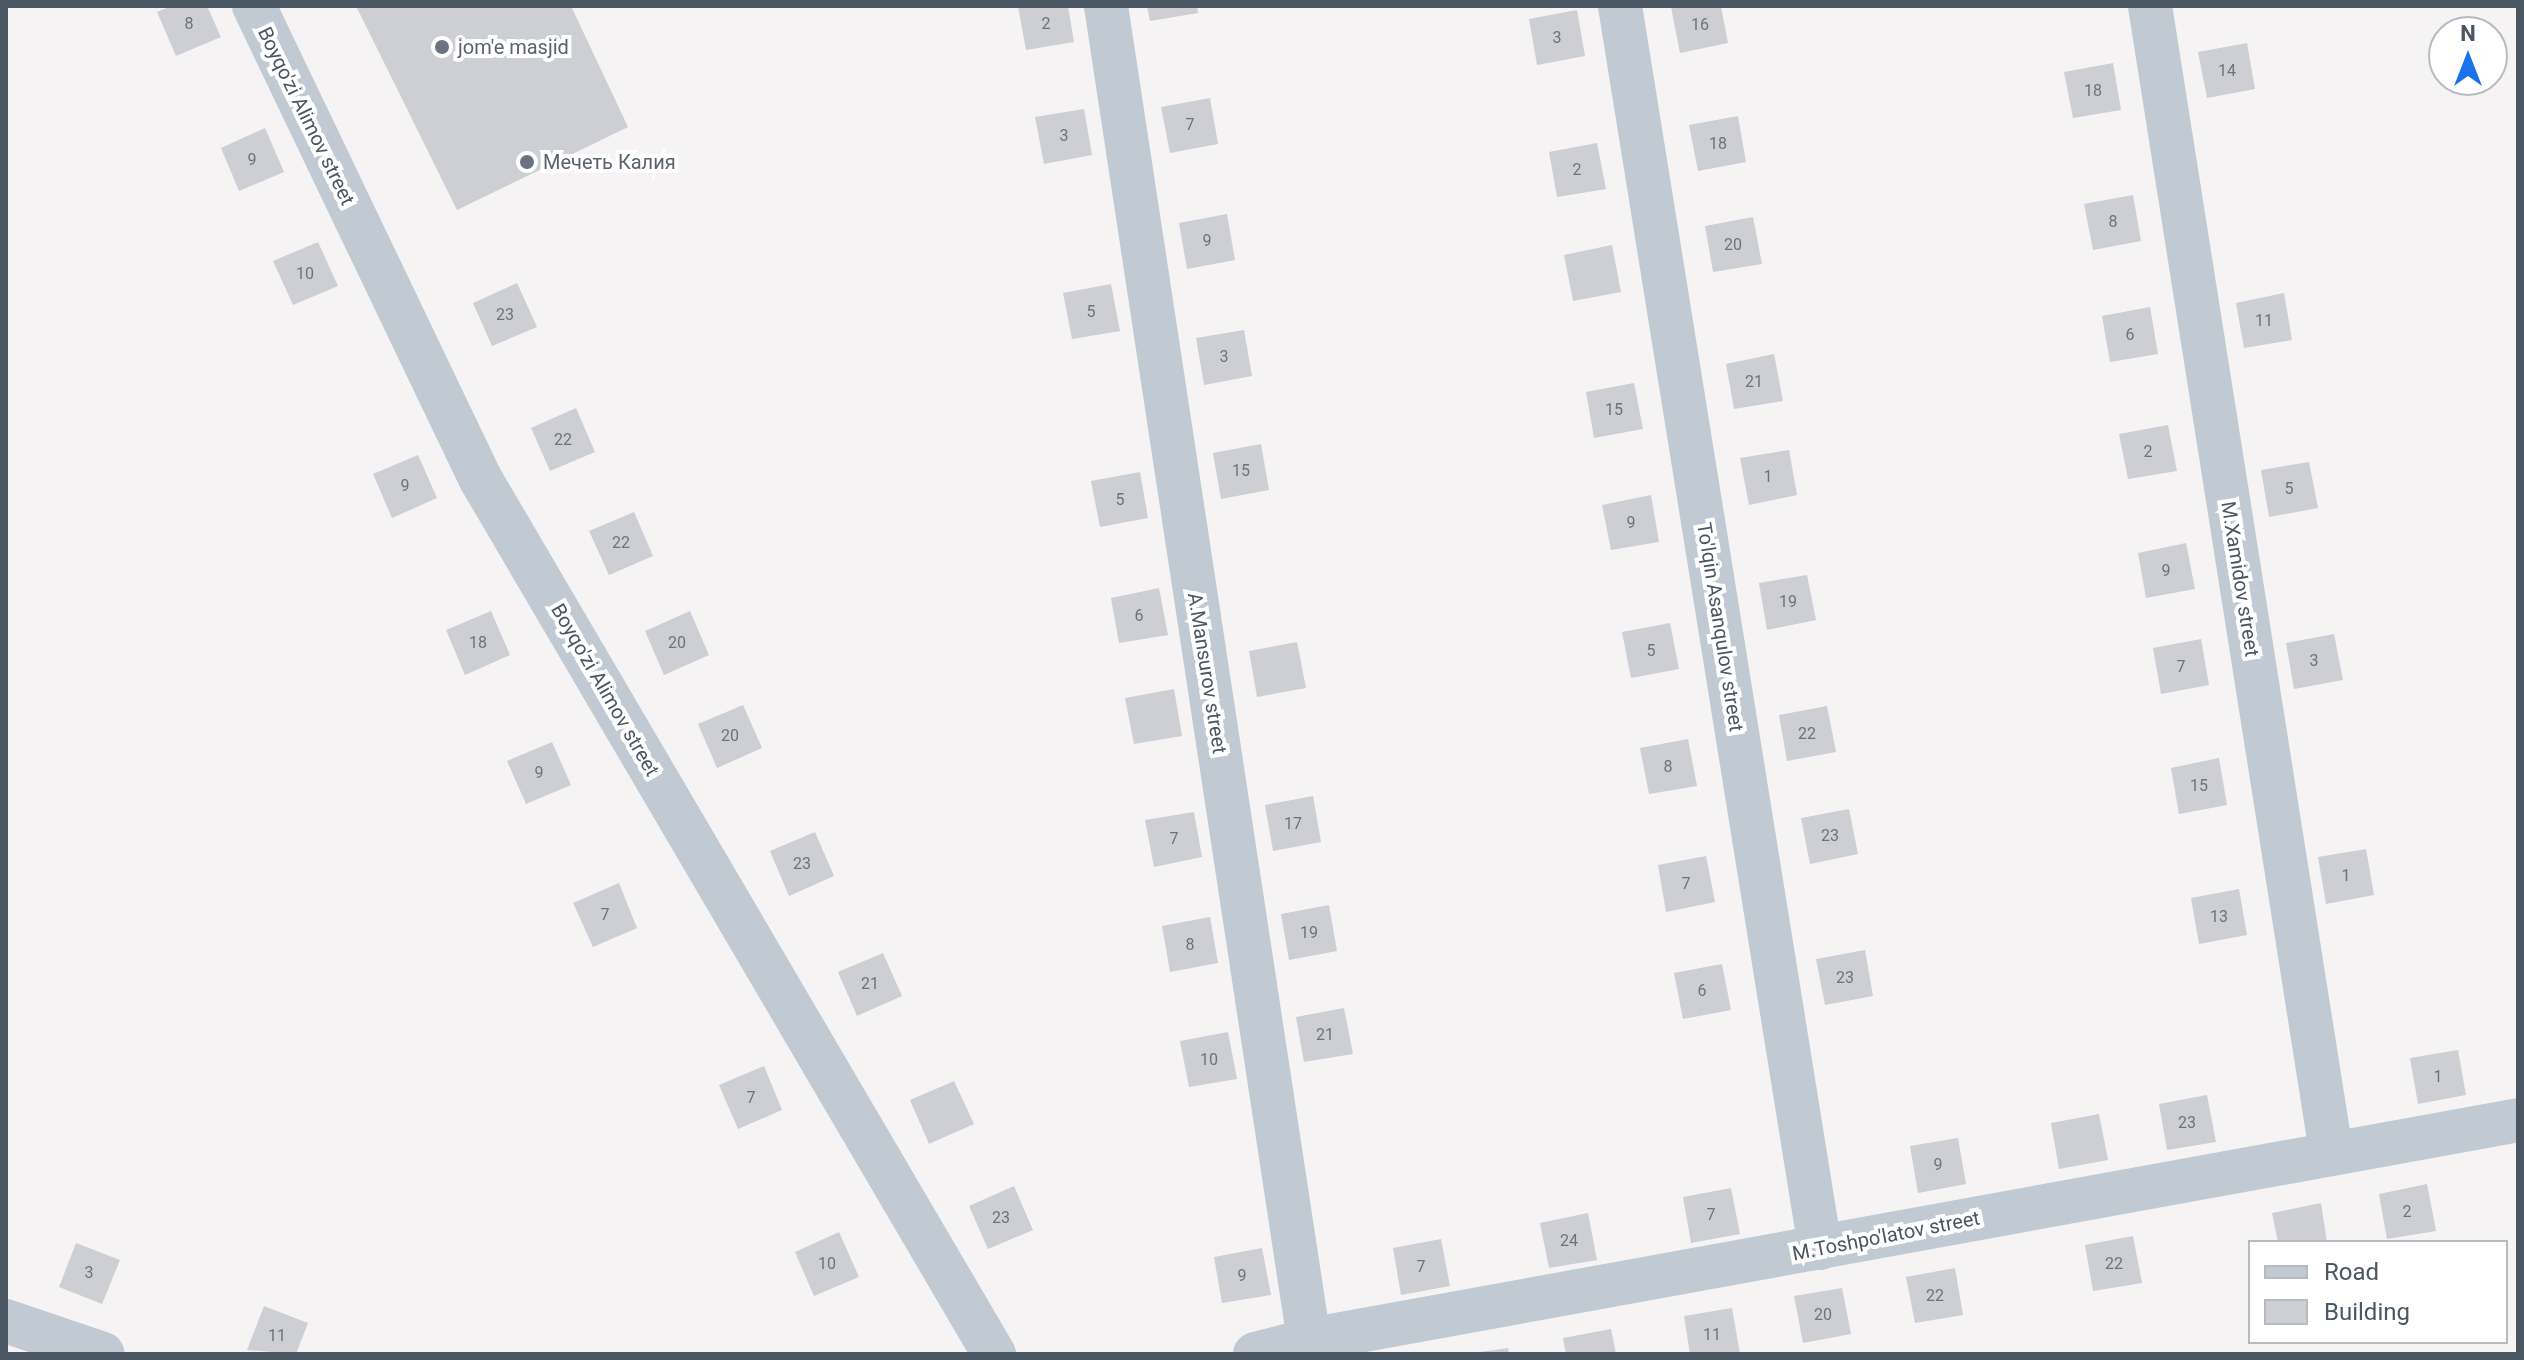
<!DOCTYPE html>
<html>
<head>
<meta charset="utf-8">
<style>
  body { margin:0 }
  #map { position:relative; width:2524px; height:1360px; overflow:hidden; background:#f5f3f3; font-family:Roboto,sans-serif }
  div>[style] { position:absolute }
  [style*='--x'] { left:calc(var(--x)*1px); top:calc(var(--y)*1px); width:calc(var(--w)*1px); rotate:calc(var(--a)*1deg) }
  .building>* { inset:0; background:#cdcfd5 }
  .minor>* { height:44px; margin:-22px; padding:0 22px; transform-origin:22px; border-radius:22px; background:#c1cad2 }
  .dots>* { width:22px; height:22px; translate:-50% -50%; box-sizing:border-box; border:4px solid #fff; border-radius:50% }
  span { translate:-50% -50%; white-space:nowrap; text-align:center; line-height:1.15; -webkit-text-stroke:8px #fff; paint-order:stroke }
  .number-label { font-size:16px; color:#6b747e }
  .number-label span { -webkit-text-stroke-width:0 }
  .worship-label { font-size:20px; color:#5b616d }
  .left { translate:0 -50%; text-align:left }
  .street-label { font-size:20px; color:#4a5661 }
  .frame { position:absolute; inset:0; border:8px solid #4a5661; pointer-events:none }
  .legend { position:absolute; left:2248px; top:1240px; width:260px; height:104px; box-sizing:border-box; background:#fff; border:2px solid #b7bbc0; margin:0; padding:10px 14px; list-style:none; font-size:24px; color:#4a5661 }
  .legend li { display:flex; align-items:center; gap:16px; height:40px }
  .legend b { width:40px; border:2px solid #b7bbc0 }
  .north { position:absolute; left:2428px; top:16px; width:80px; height:80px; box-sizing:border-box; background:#fff; border:2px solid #b7bbc0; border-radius:50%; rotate:0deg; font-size:22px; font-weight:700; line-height:32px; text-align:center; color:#4a5661 }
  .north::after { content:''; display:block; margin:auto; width:28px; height:36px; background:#1a73e8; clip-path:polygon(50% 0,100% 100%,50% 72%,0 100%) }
</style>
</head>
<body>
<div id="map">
  <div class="building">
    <i style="clip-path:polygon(171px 6px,207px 6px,221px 37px,176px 56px,157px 12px)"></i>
    <i style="clip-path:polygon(356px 6px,571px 6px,628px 127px,457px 210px)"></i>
    <i style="clip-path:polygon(1018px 6px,1068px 6px,1074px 42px,1026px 50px)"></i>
    <i style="clip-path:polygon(1147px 6px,1197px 6px,1198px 13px,1150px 21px)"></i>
    <i style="clip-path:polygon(1721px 6px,1728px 43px,1680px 53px,1671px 7px)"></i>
    <i style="clip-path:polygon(1577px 10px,1585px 56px,1537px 65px,1529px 19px)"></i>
    <i style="clip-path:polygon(2247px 43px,2255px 89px,2207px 98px,2198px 52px)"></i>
    <i style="clip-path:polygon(2113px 63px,2121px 110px,2073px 118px,2064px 72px)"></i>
    <i style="clip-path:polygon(1210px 98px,1218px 144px,1170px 153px,1161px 107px)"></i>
    <i style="clip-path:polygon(1084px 109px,1092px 155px,1044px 164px,1035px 117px)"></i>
    <i style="clip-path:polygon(1738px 116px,1746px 162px,1698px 171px,1689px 125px)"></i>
    <i style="clip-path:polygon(265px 128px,284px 172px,239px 191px,221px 148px)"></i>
    <i style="clip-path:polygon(1597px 143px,1606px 189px,1557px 197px,1549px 152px)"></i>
    <i style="clip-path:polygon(2133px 195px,2141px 241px,2093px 250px,2084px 204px)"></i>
    <i style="clip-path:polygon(1227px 214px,1235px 260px,1187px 269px,1179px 223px)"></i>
    <i style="clip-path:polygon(1753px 217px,1762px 264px,1713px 272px,1705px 226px)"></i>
    <i style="clip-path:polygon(318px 242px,338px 286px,293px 305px,273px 261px)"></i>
    <i style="clip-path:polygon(1612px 245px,1621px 292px,1573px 301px,1564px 255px)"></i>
    <i style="clip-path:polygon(517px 283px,537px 327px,492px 346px,473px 303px)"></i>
    <i style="clip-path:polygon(1111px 284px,1120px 331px,1072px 339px,1063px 293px)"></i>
    <i style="clip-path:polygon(2284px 293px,2292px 340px,2244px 348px,2236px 303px)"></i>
    <i style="clip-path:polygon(2150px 307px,2158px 354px,2110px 362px,2102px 316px)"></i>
    <i style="clip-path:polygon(1244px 330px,1252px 376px,1204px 385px,1196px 338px)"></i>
    <i style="clip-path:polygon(1774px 354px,1783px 401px,1734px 409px,1726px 364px)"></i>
    <i style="clip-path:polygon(1634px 383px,1643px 429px,1594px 438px,1586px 392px)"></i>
    <i style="clip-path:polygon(576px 408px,595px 452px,550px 471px,531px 428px)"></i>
    <i style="clip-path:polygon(2168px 425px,2177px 471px,2128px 479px,2119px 434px)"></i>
    <i style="clip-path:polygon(1261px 444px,1269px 490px,1221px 499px,1213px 453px)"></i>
    <i style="clip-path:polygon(1789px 450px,1797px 495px,1749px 505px,1740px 458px)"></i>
    <i style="clip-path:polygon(418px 455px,437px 498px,392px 518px,373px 474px)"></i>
    <i style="clip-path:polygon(2309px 462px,2318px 508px,2269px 517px,2261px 470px)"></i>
    <i style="clip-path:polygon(1140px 472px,1148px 518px,1100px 527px,1091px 481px)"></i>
    <i style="clip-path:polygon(1651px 495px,1659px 542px,1611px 550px,1602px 505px)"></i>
    <i style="clip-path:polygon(634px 512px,653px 556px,609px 575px,589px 531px)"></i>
    <i style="clip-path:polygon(2186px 543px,2195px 589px,2146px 598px,2138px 553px)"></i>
    <i style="clip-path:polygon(1807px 575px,1816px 620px,1767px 630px,1759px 583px)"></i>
    <i style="clip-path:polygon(1159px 588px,1168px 635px,1119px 643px,1111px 598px)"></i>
    <i style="clip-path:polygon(491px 611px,510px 655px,465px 675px,446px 630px)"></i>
    <i style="clip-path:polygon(690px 611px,709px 655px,664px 675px,645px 631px)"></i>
    <i style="clip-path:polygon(1670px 623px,1679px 669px,1631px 678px,1622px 632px)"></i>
    <i style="clip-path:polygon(2334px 634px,2343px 680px,2294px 689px,2286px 643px)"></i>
    <i style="clip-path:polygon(2201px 639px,2209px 685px,2161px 694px,2153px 648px)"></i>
    <i style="clip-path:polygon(1297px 642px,1306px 688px,1257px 697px,1249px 651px)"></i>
    <i style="clip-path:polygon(1174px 689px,1182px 736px,1134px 744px,1125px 698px)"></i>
    <i style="clip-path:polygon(743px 705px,762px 748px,717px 768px,698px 724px)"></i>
    <i style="clip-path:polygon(1827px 706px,1836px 752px,1787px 761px,1779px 715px)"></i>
    <i style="clip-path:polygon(1688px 739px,1697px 786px,1649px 794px,1640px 748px)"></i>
    <i style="clip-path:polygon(552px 742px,571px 785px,526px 804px,507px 761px)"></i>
    <i style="clip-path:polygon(2219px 758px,2227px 805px,2179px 814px,2171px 768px)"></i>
    <i style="clip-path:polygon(1313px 796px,1321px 842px,1273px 851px,1265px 805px)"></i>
    <i style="clip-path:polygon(1849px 809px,1858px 854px,1810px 864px,1801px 818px)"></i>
    <i style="clip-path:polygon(1194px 812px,1202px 857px,1154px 867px,1145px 820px)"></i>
    <i style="clip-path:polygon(815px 832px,834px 876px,789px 896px,770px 851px)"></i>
    <i style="clip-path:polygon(2366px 849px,2374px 895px,2326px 904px,2318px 857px)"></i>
    <i style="clip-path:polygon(1706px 856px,1715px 902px,1666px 912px,1658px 865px)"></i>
    <i style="clip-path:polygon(619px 883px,637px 928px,593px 947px,573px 903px)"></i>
    <i style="clip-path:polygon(2239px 889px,2247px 935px,2199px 944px,2191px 898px)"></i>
    <i style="clip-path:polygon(1329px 905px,1337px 951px,1289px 960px,1281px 914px)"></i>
    <i style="clip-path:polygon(1210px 917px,1218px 963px,1170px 972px,1162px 926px)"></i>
    <i style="clip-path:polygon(1865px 950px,1873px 996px,1825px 1005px,1816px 959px)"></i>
    <i style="clip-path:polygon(883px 953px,902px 996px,857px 1016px,838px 972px)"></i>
    <i style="clip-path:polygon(1722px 964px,1731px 1010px,1683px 1019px,1674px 973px)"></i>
    <i style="clip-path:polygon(1344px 1008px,1353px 1054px,1304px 1062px,1296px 1017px)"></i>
    <i style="clip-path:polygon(1228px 1032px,1237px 1079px,1189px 1087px,1180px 1041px)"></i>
    <i style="clip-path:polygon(2458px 1050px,2466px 1095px,2418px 1104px,2410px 1058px)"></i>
    <i style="clip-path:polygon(764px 1066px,782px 1110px,738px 1129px,719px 1085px)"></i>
    <i style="clip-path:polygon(954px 1081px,974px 1124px,929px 1144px,910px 1100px)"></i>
    <i style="clip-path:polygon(2207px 1095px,2216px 1142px,2167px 1150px,2159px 1104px)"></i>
    <i style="clip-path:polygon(2099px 1114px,2108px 1160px,2059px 1169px,2051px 1123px)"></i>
    <i style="clip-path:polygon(1958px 1138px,1966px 1184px,1918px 1193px,1910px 1146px)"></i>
    <i style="clip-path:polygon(2427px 1184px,2436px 1231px,2387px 1239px,2379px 1194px)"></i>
    <i style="clip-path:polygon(1014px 1186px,1033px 1230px,988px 1249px,969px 1206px)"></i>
    <i style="clip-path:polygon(1731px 1188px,1740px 1234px,1691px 1243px,1683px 1197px)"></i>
    <i style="clip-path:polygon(2321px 1203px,2327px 1242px,2278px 1242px,2272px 1213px)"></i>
    <i style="clip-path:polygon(1588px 1213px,1597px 1260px,1549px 1268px,1540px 1223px)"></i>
    <i style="clip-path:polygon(839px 1232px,859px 1277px,814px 1296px,795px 1252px)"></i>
    <i style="clip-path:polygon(2133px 1236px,2142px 1283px,2093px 1291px,2085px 1245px)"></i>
    <i style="clip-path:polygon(1441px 1239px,1450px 1286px,1401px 1295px,1393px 1248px)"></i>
    <i style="clip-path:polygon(76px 1243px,120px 1260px,102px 1304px,59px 1287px)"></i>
    <i style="clip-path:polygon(1262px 1248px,1271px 1295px,1222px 1303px,1214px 1257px)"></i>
    <i style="clip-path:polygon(1955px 1268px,1963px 1315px,1915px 1323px,1906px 1277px)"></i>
    <i style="clip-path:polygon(1842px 1288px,1851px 1334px,1803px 1343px,1794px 1296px)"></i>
    <i style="clip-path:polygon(264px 1306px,308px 1323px,296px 1354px,247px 1350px)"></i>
    <i style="clip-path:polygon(1732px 1308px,1740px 1354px,1690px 1354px,1684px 1316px)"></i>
    <i style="clip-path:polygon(1611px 1329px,1616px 1354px,1566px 1354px,1563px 1338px)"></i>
    <i style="clip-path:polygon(1508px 1348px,1509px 1354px,1480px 1354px,1480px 1352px)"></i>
  </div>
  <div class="minor">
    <i style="--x:254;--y:6;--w:523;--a:64.41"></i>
    <i style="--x:480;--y:478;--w:1016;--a:59.6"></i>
    <i style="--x:1106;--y:6;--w:1349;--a:81.35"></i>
    <i style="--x:1620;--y:6;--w:1258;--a:80.85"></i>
    <i style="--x:2150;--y:6;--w:1160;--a:81.02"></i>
    <i style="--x:6;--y:1321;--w:102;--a:18.8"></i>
    <i style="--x:1255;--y:1354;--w:56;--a:-14.5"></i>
    <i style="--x:1309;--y:1340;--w:1229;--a:-10.31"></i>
  </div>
  <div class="dots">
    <i style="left:442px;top:47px;background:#6b7280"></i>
    <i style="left:527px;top:162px;background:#6b7280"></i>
  </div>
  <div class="number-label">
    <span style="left:189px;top:24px">8</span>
    <span style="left:1046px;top:24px">2</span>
    <span style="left:1700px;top:25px">16</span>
    <span style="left:1557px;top:38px">3</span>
    <span style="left:2227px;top:71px">14</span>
    <span style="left:2093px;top:91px">18</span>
    <span style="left:1190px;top:125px">7</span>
    <span style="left:1064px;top:136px">3</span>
    <span style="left:1718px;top:144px">18</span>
    <span style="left:252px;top:160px">9</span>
    <span style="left:1577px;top:170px">2</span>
    <span style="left:2113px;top:222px">8</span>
    <span style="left:1207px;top:241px">9</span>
    <span style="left:1733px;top:245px">20</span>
    <span style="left:305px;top:274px">10</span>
    <span style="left:1091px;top:312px">5</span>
    <span style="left:505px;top:315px">23</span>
    <span style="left:2264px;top:321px">11</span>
    <span style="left:2130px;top:335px">6</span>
    <span style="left:1224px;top:357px">3</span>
    <span style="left:1754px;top:382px">21</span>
    <span style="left:1614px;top:410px">15</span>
    <span style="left:563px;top:440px">22</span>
    <span style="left:2148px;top:452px">2</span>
    <span style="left:1241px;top:471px">15</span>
    <span style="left:1768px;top:477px">1</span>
    <span style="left:405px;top:486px">9</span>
    <span style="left:2289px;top:489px">5</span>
    <span style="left:1120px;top:500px">5</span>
    <span style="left:1631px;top:523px">9</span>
    <span style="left:621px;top:543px">22</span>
    <span style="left:2166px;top:571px">9</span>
    <span style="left:1788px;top:602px">19</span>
    <span style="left:1139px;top:616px">6</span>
    <span style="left:478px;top:643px">18</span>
    <span style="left:677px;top:643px">20</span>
    <span style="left:1651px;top:651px">5</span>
    <span style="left:2314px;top:661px">3</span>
    <span style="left:2181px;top:667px">7</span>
    <span style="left:1807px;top:734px">22</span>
    <span style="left:730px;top:736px">20</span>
    <span style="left:1668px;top:767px">8</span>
    <span style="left:539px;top:773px">9</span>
    <span style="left:2199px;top:786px">15</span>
    <span style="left:1293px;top:824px">17</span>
    <span style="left:1830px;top:836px">23</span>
    <span style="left:1174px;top:839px">7</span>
    <span style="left:802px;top:864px">23</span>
    <span style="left:2346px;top:876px">1</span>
    <span style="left:1686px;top:884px">7</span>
    <span style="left:605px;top:915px">7</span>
    <span style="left:2219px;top:917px">13</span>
    <span style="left:1309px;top:933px">19</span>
    <span style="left:1190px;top:945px">8</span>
    <span style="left:1845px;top:978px">23</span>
    <span style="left:870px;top:984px">21</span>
    <span style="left:1702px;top:991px">6</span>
    <span style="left:1325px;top:1035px">21</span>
    <span style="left:1209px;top:1060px">10</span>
    <span style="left:2438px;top:1077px">1</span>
    <span style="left:751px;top:1098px">7</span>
    <span style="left:2187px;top:1123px">23</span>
    <span style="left:1938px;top:1165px">9</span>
    <span style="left:2407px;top:1212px">2</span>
    <span style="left:1711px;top:1215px">7</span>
    <span style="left:1001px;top:1218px">23</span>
    <span style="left:1569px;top:1241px">24</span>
    <span style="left:827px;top:1264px">10</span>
    <span style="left:2114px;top:1264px">22</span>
    <span style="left:1421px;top:1267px">7</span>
    <span style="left:89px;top:1273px">3</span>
    <span style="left:1242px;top:1276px">9</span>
    <span style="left:1935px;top:1296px">22</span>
    <span style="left:1823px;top:1315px">20</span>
    <span style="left:1712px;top:1335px">11</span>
    <span style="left:277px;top:1336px">11</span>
  </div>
  <div class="worship-label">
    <span class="left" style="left:458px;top:47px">jom'e masjid</span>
    <span class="left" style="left:543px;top:162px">Мечеть Калия</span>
  </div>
  <div class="street-label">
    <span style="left:306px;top:116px;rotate:64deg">Boyqo'zi Alimov street</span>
    <span style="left:2240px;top:579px;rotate:81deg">M.Xamidov street</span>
    <span style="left:1720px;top:627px;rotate:81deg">To'lqin Asanqulov street</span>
    <span style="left:1207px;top:673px;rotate:81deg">A.Mansurov street</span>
    <span style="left:605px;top:690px;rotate:60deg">Boyqo'zi Alimov street</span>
    <span style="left:1886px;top:1236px;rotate:-11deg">М.Toshpo'latov street</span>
  </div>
  <div class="frame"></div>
  <ul class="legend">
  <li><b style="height:10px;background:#c1cad2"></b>Road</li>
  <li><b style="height:22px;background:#cdcfd5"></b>Building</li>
  </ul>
  <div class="north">N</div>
</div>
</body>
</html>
